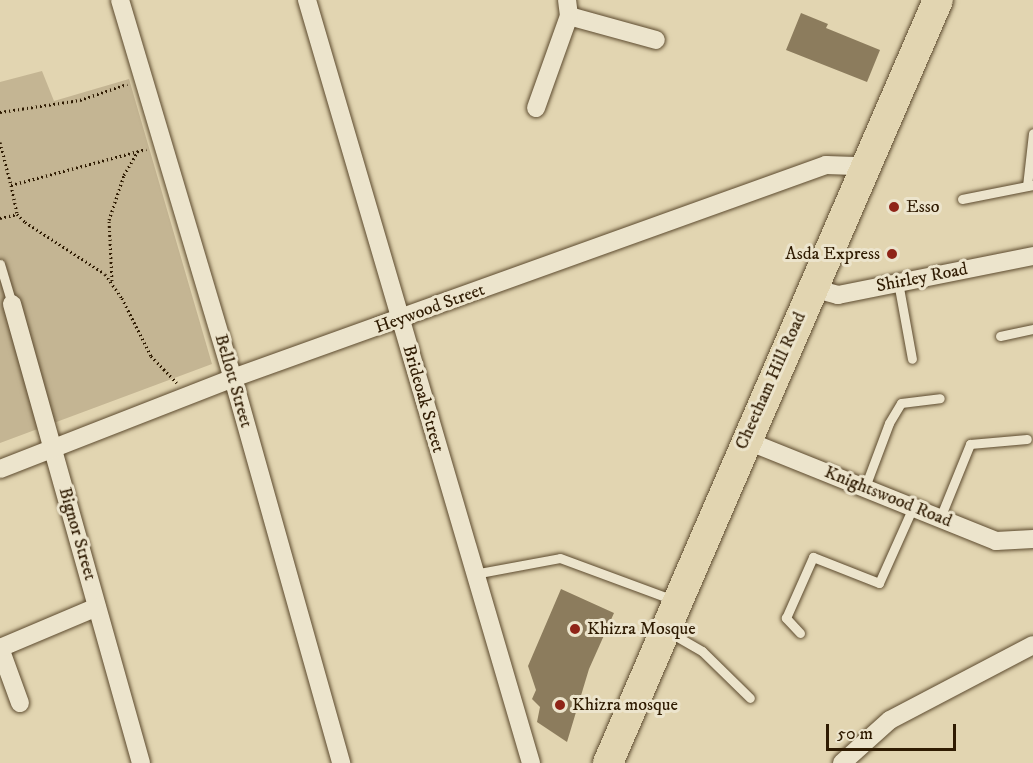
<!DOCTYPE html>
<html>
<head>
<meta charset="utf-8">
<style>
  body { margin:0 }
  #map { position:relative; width:1033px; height:763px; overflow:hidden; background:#e2d5b1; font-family:"IM FELL DW Pica",serif }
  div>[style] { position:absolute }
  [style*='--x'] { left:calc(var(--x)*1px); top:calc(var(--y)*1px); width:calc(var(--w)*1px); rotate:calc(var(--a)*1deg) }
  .green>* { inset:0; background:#c4b593 }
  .building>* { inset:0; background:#8c7c5d }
  .path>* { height:3px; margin-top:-1.5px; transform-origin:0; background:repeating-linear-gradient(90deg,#2f1b02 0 1.5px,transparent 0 4.5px) }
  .roads { filter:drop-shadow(0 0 2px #5c4a2e) drop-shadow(0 0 2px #5c4a2e) }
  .service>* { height:9px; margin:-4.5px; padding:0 4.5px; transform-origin:4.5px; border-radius:4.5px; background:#ece4cc }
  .minor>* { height:18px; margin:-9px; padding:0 9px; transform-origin:9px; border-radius:9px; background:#ece4cc }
  .trunk>* { height:30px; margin:-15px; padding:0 15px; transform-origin:15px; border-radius:15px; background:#e2d5b1 }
  .dots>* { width:16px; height:16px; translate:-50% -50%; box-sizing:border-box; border:3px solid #ece4cc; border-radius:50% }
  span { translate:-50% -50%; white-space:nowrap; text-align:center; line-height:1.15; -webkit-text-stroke:6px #ece4cc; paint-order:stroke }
  .poi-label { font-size:18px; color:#2f1b02 }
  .left { translate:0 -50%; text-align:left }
  .right { translate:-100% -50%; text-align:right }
  .street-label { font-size:18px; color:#2f1b02 }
  .scale { position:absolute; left:826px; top:724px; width:130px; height:27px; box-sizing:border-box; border:3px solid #2f1b02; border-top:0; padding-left:8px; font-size:18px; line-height:21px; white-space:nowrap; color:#2f1b02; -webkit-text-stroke:4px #ece4cc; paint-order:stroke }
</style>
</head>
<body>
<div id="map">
  <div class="green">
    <i style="clip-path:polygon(42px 71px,54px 101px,129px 79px,212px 364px,0 443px,0 82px)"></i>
  </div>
  <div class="building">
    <i style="clip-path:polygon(801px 13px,828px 24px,826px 28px,880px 50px,867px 82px,786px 50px)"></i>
    <i style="clip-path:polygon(561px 589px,614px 613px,589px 669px,567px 742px,537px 722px,540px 707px,532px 699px,536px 690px,528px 666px)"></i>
  </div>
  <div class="path">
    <i style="--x:0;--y:112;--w:81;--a:-8.5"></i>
    <i style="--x:80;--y:100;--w:50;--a:-18.8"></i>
    <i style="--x:0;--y:142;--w:44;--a:75.7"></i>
    <i style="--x:11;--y:185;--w:140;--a:-14.9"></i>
    <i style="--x:11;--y:185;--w:30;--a:78"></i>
    <i style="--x:17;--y:214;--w:11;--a:45"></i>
    <i style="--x:25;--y:222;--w:95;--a:33"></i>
    <i style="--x:105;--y:274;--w:29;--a:55"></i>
    <i style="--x:122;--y:298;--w:65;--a:63.4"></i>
    <i style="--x:151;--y:356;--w:37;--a:46"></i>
    <i style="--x:0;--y:218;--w:17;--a:-13"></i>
    <i style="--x:112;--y:281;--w:61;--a:-92.8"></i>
    <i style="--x:109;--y:220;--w:47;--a:-71.6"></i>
    <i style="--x:124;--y:175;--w:28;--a:-60"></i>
  </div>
  <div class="roads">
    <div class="service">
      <i style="--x:1027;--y:186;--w:53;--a:-83.5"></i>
      <i style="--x:962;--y:199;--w:72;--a:-11.2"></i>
      <i style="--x:0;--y:264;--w:42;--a:73.3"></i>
      <i style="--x:898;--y:282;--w:78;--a:79.7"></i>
      <i style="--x:1000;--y:336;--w:34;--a:-12"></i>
      <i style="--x:865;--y:487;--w:68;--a:-69.4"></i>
      <i style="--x:889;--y:423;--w:23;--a:-59"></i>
      <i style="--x:901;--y:403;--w:39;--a:-7"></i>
      <i style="--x:940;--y:518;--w:80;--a:-67.9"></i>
      <i style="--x:970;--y:444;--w:57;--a:-5"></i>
      <i style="--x:474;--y:574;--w:87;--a:-10.5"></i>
      <i style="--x:560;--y:558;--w:124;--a:20.3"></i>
      <i style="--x:669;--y:632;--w:38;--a:30"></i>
      <i style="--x:702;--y:651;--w:67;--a:44.4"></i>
      <i style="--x:800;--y:633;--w:21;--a:-133"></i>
      <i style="--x:786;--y:618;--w:67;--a:-66.1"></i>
      <i style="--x:813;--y:557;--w:71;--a:21.5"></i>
      <i style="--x:879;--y:583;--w:83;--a:-65.9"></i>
    </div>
    <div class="minor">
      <i style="--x:120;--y:0;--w:395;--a:73.4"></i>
      <i style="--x:233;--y:378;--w:400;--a:74.3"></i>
      <i style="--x:307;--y:0;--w:795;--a:73.64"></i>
      <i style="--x:569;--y:16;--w:90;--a:15.4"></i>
      <i style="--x:536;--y:108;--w:98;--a:-70.3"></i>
      <i style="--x:569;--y:16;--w:16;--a:-97"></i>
      <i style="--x:812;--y:288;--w:27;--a:15"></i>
      <i style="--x:838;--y:295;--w:199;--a:-11.3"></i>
      <i style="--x:12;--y:304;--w:477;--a:74.3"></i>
      <i style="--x:745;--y:440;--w:271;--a:21.9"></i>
      <i style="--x:996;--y:541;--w:37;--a:-3"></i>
      <i style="--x:0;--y:469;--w:250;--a:-21.3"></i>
      <i style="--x:233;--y:378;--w:630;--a:-19.76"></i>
      <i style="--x:826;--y:165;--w:37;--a:2"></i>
      <i style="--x:20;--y:703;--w:59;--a:-110"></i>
      <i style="--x:0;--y:648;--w:105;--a:-22.9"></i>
      <i style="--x:842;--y:763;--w:64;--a:-41.9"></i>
      <i style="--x:890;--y:720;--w:161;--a:-27.7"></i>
    </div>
    <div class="trunk">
      <i style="--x:608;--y:763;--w:831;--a:-66.61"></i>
    </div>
  </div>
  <div class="dots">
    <i style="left:894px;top:207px;background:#8f2418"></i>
    <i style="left:892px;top:254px;background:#8f2418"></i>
    <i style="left:575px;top:629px;background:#8f2418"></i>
    <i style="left:560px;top:705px;background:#8f2418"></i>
  </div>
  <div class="poi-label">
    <span class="left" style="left:906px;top:207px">Esso</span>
    <span class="right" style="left:880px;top:254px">Asda Express</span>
    <span class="left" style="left:587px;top:629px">Khizra Mosque</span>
    <span class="left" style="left:572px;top:705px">Khizra mosque</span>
  </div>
  <div class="street-label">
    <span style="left:922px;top:278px;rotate:-11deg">Shirley Road</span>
    <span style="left:430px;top:309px;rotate:-20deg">Heywood Street</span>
    <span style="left:233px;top:381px;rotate:74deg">Bellott Street</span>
    <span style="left:771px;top:381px;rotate:-66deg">Cheetham Hill Road</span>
    <span style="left:423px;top:399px;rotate:74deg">Brideoak Street</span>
    <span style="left:888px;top:497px;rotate:22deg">Knightswood Road</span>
    <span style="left:77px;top:534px;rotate:74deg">Bignor Street</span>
  </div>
  <div class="scale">50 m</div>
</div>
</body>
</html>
